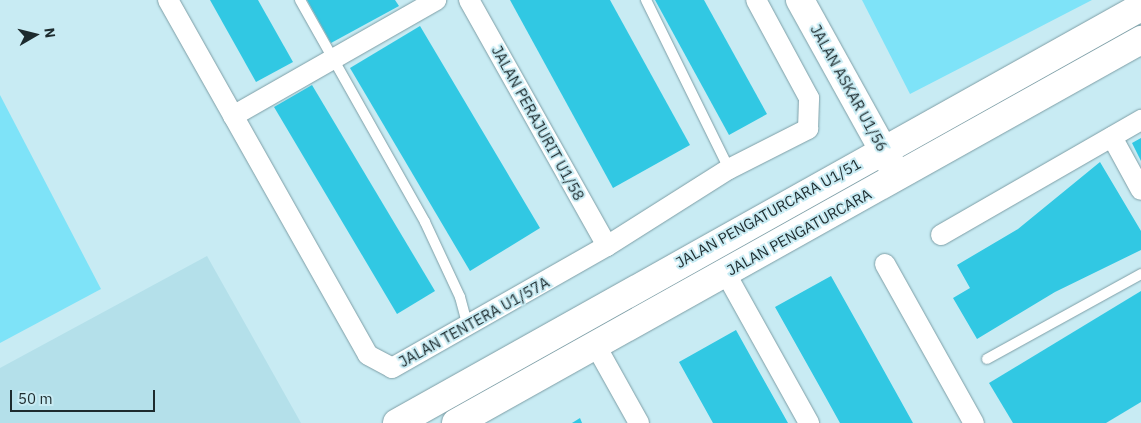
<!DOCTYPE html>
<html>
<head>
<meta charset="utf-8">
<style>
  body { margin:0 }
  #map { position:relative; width:1141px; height:423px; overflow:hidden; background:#c8ebf3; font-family:"IBM Plex Sans",sans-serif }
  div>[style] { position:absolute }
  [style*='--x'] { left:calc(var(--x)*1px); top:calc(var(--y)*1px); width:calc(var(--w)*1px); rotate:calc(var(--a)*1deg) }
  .built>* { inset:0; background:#b4e0ea }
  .green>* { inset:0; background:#7ee3f8 }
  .building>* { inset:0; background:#31c8e3 }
  .roads { filter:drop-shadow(0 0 1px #7d9ea6) drop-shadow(0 0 1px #7d9ea6) }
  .lane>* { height:10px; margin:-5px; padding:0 5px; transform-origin:5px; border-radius:5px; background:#fff }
  .street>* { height:20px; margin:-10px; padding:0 10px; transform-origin:10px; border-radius:10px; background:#fff }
  .secondary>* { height:28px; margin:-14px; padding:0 14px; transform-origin:14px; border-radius:14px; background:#fff }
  span { translate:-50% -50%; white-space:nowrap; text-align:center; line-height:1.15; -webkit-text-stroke:4px #c8ebf3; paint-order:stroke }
  .street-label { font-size:15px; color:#1d2b2e }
  .north { position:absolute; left:10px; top:10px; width:50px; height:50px; -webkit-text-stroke:4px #c8ebf3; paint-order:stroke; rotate:82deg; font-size:14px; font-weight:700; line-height:20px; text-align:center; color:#1d2b2e }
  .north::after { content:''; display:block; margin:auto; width:18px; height:22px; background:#1d2b2e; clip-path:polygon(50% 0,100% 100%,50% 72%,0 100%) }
  .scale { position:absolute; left:10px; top:390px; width:145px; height:22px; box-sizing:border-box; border:2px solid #1d2b2e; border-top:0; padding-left:6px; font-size:15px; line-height:18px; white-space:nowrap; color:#1d2b2e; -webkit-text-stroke:4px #c8ebf3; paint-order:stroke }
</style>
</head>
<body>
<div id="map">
  <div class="built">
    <i style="clip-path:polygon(207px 256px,301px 423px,0 423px,0 368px)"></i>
  </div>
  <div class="green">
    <i style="clip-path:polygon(862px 0,1092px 0,910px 94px)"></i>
    <i style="clip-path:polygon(0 95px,101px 289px,0 343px)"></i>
  </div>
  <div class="building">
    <i style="clip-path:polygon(210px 0,258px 0,293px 62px,256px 82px)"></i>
    <i style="clip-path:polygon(307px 0,395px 0,399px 6px,331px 43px)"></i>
    <i style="clip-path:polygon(510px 0,610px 0,690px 145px,613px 188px)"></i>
    <i style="clip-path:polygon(655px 0,704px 0,767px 114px,729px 135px)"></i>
    <i style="clip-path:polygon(420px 26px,540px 228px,470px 271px,350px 68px)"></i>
    <i style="clip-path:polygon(312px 85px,435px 291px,397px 314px,274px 107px)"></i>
    <i style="clip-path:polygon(1141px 138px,1141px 161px,1132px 143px)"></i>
    <i style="clip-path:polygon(1100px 162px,1141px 231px,1141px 250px,1055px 292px,977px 339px,953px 298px,970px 288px,957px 265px,1018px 229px)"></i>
    <i style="clip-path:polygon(831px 276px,868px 342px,913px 423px,840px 423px,825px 396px,775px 307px)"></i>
    <i style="clip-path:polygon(1141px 291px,1141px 402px,1106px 423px,1013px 423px,989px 383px)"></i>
    <i style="clip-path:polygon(736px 330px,761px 375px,788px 423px,713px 423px,679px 362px)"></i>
    <i style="clip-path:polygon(580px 418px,582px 423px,572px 423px)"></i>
  </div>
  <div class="roads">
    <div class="lane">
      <i style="--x:300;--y:0;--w:255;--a:60.6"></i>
      <i style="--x:425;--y:222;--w:83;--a:65"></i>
      <i style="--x:460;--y:297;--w:30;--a:75"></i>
      <i style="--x:646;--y:0;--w:188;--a:63.8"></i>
      <i style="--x:987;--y:359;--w:176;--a:-28.9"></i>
    </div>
    <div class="street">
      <i style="--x:168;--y:0;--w:407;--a:60.6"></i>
      <i style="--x:368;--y:355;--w:27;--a:28"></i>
      <i style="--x:392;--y:368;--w:247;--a:-29.6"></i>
      <i style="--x:607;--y:246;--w:144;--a:-32.3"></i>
      <i style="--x:729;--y:169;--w:89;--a:-26.9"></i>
      <i style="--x:808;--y:129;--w:31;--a:-88"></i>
      <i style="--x:809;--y:98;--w:111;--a:-118.4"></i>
      <i style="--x:469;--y:0;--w:282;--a:60.7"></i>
      <i style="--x:233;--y:116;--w:234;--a:-29.7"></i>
      <i style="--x:1112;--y:137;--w:60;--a:61.3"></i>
      <i style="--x:941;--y:235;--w:231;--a:-29.9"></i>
      <i style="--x:885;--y:264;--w:182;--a:60.8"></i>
      <i style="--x:725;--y:272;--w:173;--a:60.9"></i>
      <i style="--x:596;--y:346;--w:88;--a:60.8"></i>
    </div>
    <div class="secondary">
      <i style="--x:800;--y:0;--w:188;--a:61"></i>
      <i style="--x:397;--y:423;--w:852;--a:-29.21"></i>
      <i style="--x:456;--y:423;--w:785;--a:-29.21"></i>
    </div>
  </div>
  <div class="street-label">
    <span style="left:849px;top:88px;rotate:61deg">JALAN ASKAR U1/56</span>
    <span style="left:538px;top:123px;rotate:61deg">JALAN PERAJURIT U1/58</span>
    <span style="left:768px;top:213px;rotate:-29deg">JALAN PENGATURCARA U1/51</span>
    <span style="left:799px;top:232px;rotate:-29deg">JALAN PENGATURCARA</span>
    <span style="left:474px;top:322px;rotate:-29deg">JALAN TENTERA U1/57A</span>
  </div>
  <div class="north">N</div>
  <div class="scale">50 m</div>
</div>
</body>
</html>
